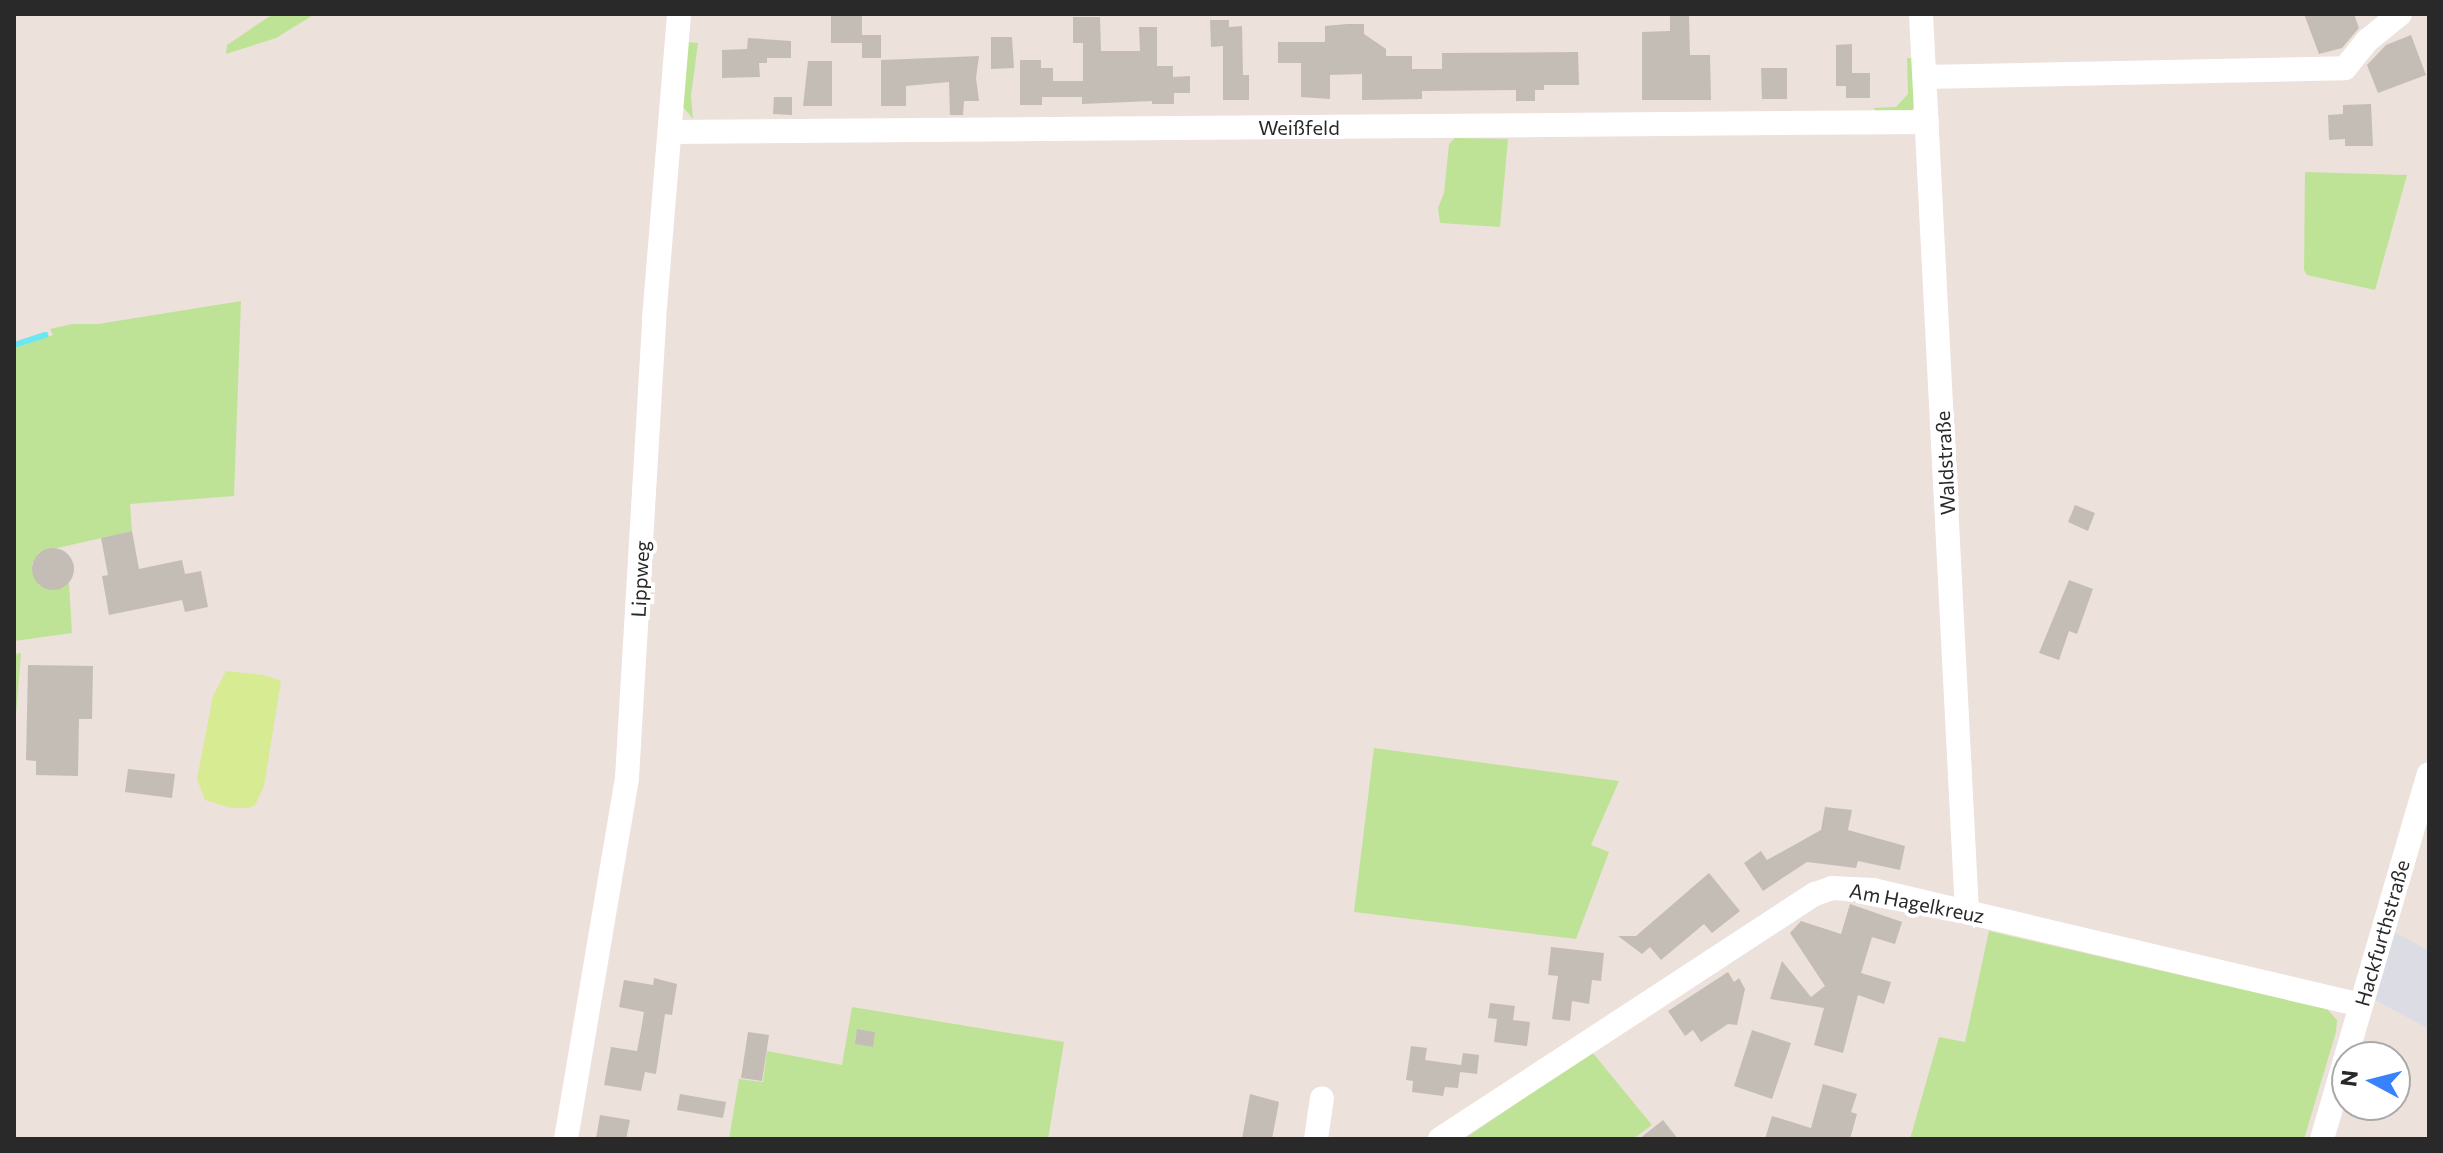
<!DOCTYPE html>
<html>
<head>
<meta charset="utf-8">
<style>
  body { margin:0 }
  #map { position:relative; width:2443px; height:1153px; overflow:hidden; background:#ece1db; font-family:Commissioner,sans-serif }
  div>[style] { position:absolute }
  [style*='--x'] { left:calc(var(--x)*1px); top:calc(var(--y)*1px); width:calc(var(--w)*1px); rotate:calc(var(--a)*1deg) }
  .industrial>* { inset:0; background:#dcdce4 }
  .green>* { inset:0; background:#bfe396 }
  .pitch>* { inset:0; background:#d6eb92 }
  .stream>* { height:6px; margin:-3px; padding:0 3px; transform-origin:3px; border-radius:3px; background:#6ce6ef }
  .building>* { inset:0; background:#c4bdb6 }
  .round { border-radius:50% }
  .minor>* { height:24px; margin:-12px; padding:0 12px; transform-origin:12px; border-radius:12px; background:#fff }
  span { translate:-50% -50%; white-space:nowrap; text-align:center; line-height:1.15; -webkit-text-stroke:8px #fff; paint-order:stroke }
  .street-label { font-size:20px; color:#292929 }
  .frame { position:absolute; inset:0; border:16px solid #292929; pointer-events:none }
  .north { position:absolute; left:2331px; top:1041px; width:80px; height:80px; box-sizing:border-box; background:#fff; border:2px solid #a9a9a9; border-radius:50%; rotate:277deg; font-size:22px; font-weight:700; line-height:32px; text-align:center; color:#292929 }
  .north::after { content:''; display:block; margin:auto; width:28px; height:36px; background:#3883fb; clip-path:polygon(50% 0,100% 100%,50% 72%,0 100%) }
</style>
</head>
<body>
<div id="map">
  <div class="industrial">
    <i style="clip-path:polygon(2395px 932px,2429px 951px,2429px 1029px,2375px 1000px)"></i>
  </div>
  <div class="green">
    <i style="clip-path:polygon(273px 14px,315px 14px,276px 38px,226px 54px,227px 45px)"></i>
    <i style="clip-path:polygon(687px 42px,698px 43px,691px 96px,693px 119px,683px 107px)"></i>
    <i style="clip-path:polygon(1907px 58px,1917px 58px,1917px 104px,1912px 110px,1898px 114px,1878px 112px,1873px 108px,1896px 107px,1908px 94px)"></i>
    <i style="clip-path:polygon(1455px 138px,1508px 139px,1500px 227px,1440px 223px,1438px 208px,1444px 193px,1449px 144px)"></i>
    <i style="clip-path:polygon(2305px 172px,2407px 175px,2375px 290px,2307px 275px,2304px 270px)"></i>
    <i style="clip-path:polygon(241px 301px,234px 496px,130px 504px,132px 531px,40px 552px,32px 564px,39px 585px,51px 590px,69px 583px,72px 633px,14px 641px,14px 348px,53px 335px,50px 329px,72px 324px,98px 324px)"></i>
    <i style="clip-path:polygon(21px 653px,14px 739px,14px 654px)"></i>
    <i style="clip-path:polygon(1374px 748px,1619px 781px,1591px 845px,1609px 852px,1576px 939px,1354px 912px)"></i>
    <i style="clip-path:polygon(1989px 931px,2327px 1009px,2337px 1020px,2336px 1032px,2304px 1139px,1910px 1139px,1939px 1037px,1965px 1042px)"></i>
    <i style="clip-path:polygon(852px 1007px,1064px 1042px,1048px 1139px,729px 1139px,739px 1079px,763px 1082px,767px 1051px,842px 1065px)"></i>
    <i style="clip-path:polygon(1592px 1052px,1652px 1125px,1633px 1139px,1464px 1139px)"></i>
  </div>
  <div class="pitch">
    <i style="clip-path:polygon(226px 671px,264px 675px,281px 681px,264px 786px,255px 805px,248px 808px,231px 808px,205px 800px,197px 779px,213px 696px)"></i>
  </div>
  <div class="stream">
    <i style="--x:14;--y:345;--w:33;--a:-18"></i>
  </div>
  <div class="building">
    <i style="clip-path:polygon(862px 14px,862px 35px,881px 35px,881px 58px,862px 58px,862px 43px,831px 43px,831px 15px)"></i>
    <i style="clip-path:polygon(1670px 14px,1689px 14px,1690px 55px,1710px 55px,1711px 100px,1642px 100px,1642px 32px,1670px 31px)"></i>
    <i style="clip-path:polygon(2304px 14px,2354px 14px,2359px 28px,2342px 48px,2319px 54px)"></i>
    <i style="clip-path:polygon(1073px 17px,1100px 17px,1101px 51px,1140px 51px,1139px 27px,1157px 27px,1157px 66px,1173px 66px,1173px 77px,1190px 76px,1190px 93px,1174px 93px,1174px 104px,1152px 104px,1152px 101px,1082px 104px,1082px 97px,1042px 97px,1042px 105px,1020px 105px,1020px 60px,1041px 60px,1041px 68px,1053px 68px,1053px 81px,1083px 81px,1083px 43px,1073px 43px)"></i>
    <i style="clip-path:polygon(1210px 20px,1229px 20px,1229px 27px,1242px 26px,1243px 75px,1249px 75px,1249px 100px,1223px 100px,1223px 46px,1211px 47px)"></i>
    <i style="clip-path:polygon(1347px 24px,1364px 24px,1364px 34px,1386px 49px,1386px 56px,1412px 56px,1412px 69px,1442px 69px,1442px 53px,1578px 52px,1579px 85px,1544px 85px,1544px 90px,1535px 90px,1535px 101px,1516px 101px,1516px 90px,1422px 91px,1422px 99px,1362px 100px,1362px 74px,1330px 75px,1330px 99px,1301px 97px,1301px 63px,1278px 63px,1278px 42px,1325px 42px,1325px 26px)"></i>
    <i style="clip-path:polygon(2411px 35px,2426px 75px,2378px 93px,2367px 65px,2386px 45px)"></i>
    <i style="clip-path:polygon(991px 37px,1012px 37px,1014px 68px,991px 69px)"></i>
    <i style="clip-path:polygon(748px 38px,791px 41px,791px 58px,767px 58px,767px 63px,759px 63px,760px 77px,722px 78px,722px 50px,747px 49px)"></i>
    <i style="clip-path:polygon(1852px 44px,1852px 73px,1870px 73px,1870px 98px,1846px 98px,1846px 86px,1836px 86px,1836px 45px)"></i>
    <i style="clip-path:polygon(979px 56px,976px 78px,979px 101px,964px 101px,963px 115px,950px 115px,949px 82px,906px 86px,906px 106px,881px 106px,881px 60px)"></i>
    <i style="clip-path:polygon(808px 61px,832px 61px,832px 106px,803px 106px)"></i>
    <i style="clip-path:polygon(1761px 68px,1787px 68px,1787px 99px,1762px 99px)"></i>
    <i style="clip-path:polygon(774px 97px,792px 97px,792px 115px,773px 114px)"></i>
    <i style="clip-path:polygon(2371px 104px,2373px 146px,2345px 146px,2345px 139px,2329px 140px,2328px 115px,2343px 114px,2343px 105px)"></i>
    <i style="clip-path:polygon(2075px 505px,2095px 513px,2088px 531px,2068px 522px)"></i>
    <i style="clip-path:polygon(132px 531px,139px 569px,182px 560px,185px 574px,201px 571px,208px 607px,185px 612px,182px 600px,109px 615px,102px 576px,108px 575px,101px 538px)"></i>
    <i class="round" style="left:32px;top:548px;width:42px;height:42px"></i>
    <i style="clip-path:polygon(2069px 580px,2093px 589px,2077px 634px,2069px 631px,2059px 660px,2039px 653px)"></i>
    <i style="clip-path:polygon(28px 665px,93px 666px,92px 719px,79px 719px,78px 776px,36px 775px,36px 761px,26px 760px)"></i>
    <i style="clip-path:polygon(128px 769px,175px 774px,172px 798px,125px 792px)"></i>
    <i style="clip-path:polygon(1825px 807px,1852px 810px,1848px 830px,1905px 846px,1900px 870px,1858px 861px,1856px 868px,1807px 862px,1763px 891px,1744px 863px,1761px 851px,1767px 860px,1821px 830px)"></i>
    <i style="clip-path:polygon(1709px 873px,1740px 911px,1712px 933px,1704px 924px,1661px 960px,1650px 947px,1642px 954px,1618px 936px,1636px 936px)"></i>
    <i style="clip-path:polygon(1850px 904px,1902px 922px,1895px 944px,1872px 937px,1861px 973px,1891px 982px,1884px 1004px,1858px 995px,1843px 1053px,1814px 1045px,1824px 1008px,1770px 999px,1782px 961px,1811px 997px,1825px 986px,1790px 933px,1801px 921px,1841px 934px)"></i>
    <i style="clip-path:polygon(1551px 947px,1604px 953px,1601px 981px,1592px 980px,1589px 1004px,1572px 1001px,1570px 1021px,1552px 1019px,1558px 976px,1548px 975px)"></i>
    <i style="clip-path:polygon(1728px 972px,1734px 982px,1739px 978px,1745px 989px,1737px 1025px,1728px 1024px,1701px 1042px,1693px 1030px,1685px 1036px,1668px 1011px)"></i>
    <i style="clip-path:polygon(654px 978px,677px 984px,672px 1015px,665px 1014px,656px 1074px,645px 1072px,641px 1091px,604px 1085px,611px 1047px,637px 1051px,641px 1030px,644px 1012px,619px 1007px,624px 980px,653px 985px)"></i>
    <i style="clip-path:polygon(1490px 1003px,1515px 1006px,1513px 1020px,1530px 1022px,1527px 1046px,1494px 1042px,1497px 1019px,1488px 1018px)"></i>
    <i style="clip-path:polygon(857px 1029px,875px 1032px,873px 1047px,855px 1044px)"></i>
    <i style="clip-path:polygon(1752px 1030px,1791px 1043px,1772px 1099px,1734px 1086px)"></i>
    <i style="clip-path:polygon(748px 1032px,769px 1035px,762px 1081px,741px 1078px)"></i>
    <i style="clip-path:polygon(1411px 1046px,1427px 1048px,1425px 1060px,1461px 1065px,1463px 1053px,1479px 1055px,1477px 1074px,1460px 1072px,1458px 1088px,1445px 1087px,1443px 1096px,1412px 1092px,1413px 1081px,1406px 1080px)"></i>
    <i style="clip-path:polygon(1823px 1084px,1857px 1094px,1851px 1112px,1857px 1114px,1850px 1139px,1765px 1139px,1772px 1116px,1811px 1128px)"></i>
    <i style="clip-path:polygon(680px 1094px,726px 1102px,723px 1118px,677px 1110px)"></i>
    <i style="clip-path:polygon(1250px 1094px,1279px 1102px,1272px 1139px,1242px 1139px)"></i>
    <i style="clip-path:polygon(600px 1115px,630px 1120px,626px 1139px,596px 1139px)"></i>
    <i style="clip-path:polygon(1663px 1120px,1678px 1139px,1639px 1139px)"></i>
  </div>
  <div class="minor">
    <i style="--x:1921;--y:14;--w:899;--a:87.07"></i>
    <i style="--x:1925;--y:77;--w:420;--a:-1.2"></i>
    <i style="--x:2345;--y:68;--w:36;--a:-51"></i>
    <i style="--x:2368;--y:40;--w:41;--a:-39.1"></i>
    <i style="--x:670;--y:132;--w:1257;--a:-0.46"></i>
    <i style="--x:566;--y:1139;--w:366;--a:-80.4"></i>
    <i style="--x:627;--y:778;--w:460;--a:-86.6"></i>
    <i style="--x:654;--y:319;--w:306;--a:-85.3"></i>
    <i style="--x:1316;--y:1139;--w:41;--a:-81.7"></i>
    <i style="--x:1440;--y:1139;--w:448;--a:-33.2"></i>
    <i style="--x:1815;--y:894;--w:18;--a:-19"></i>
    <i style="--x:1832;--y:888;--w:41;--a:2.8"></i>
    <i style="--x:1873;--y:890;--w:501;--a:13.26"></i>
    <i style="--x:2322;--y:1139;--w:380;--a:-73.7"></i>
  </div>
  <div class="street-label">
    <span style="left:1299px;top:127px">Weißfeld</span>
    <span style="left:1945px;top:463px;rotate:-93deg">Waldstraße</span>
    <span style="left:640px;top:579px;rotate:-87deg">Lippweg</span>
    <span style="left:1917px;top:903px;rotate:11deg">Am Hagelkreuz</span>
    <span style="left:2382px;top:933px;rotate:-74deg">Hackfurthstraße</span>
  </div>
  <div class="frame"></div>
  <div class="north">N</div>
</div>
</body>
</html>
